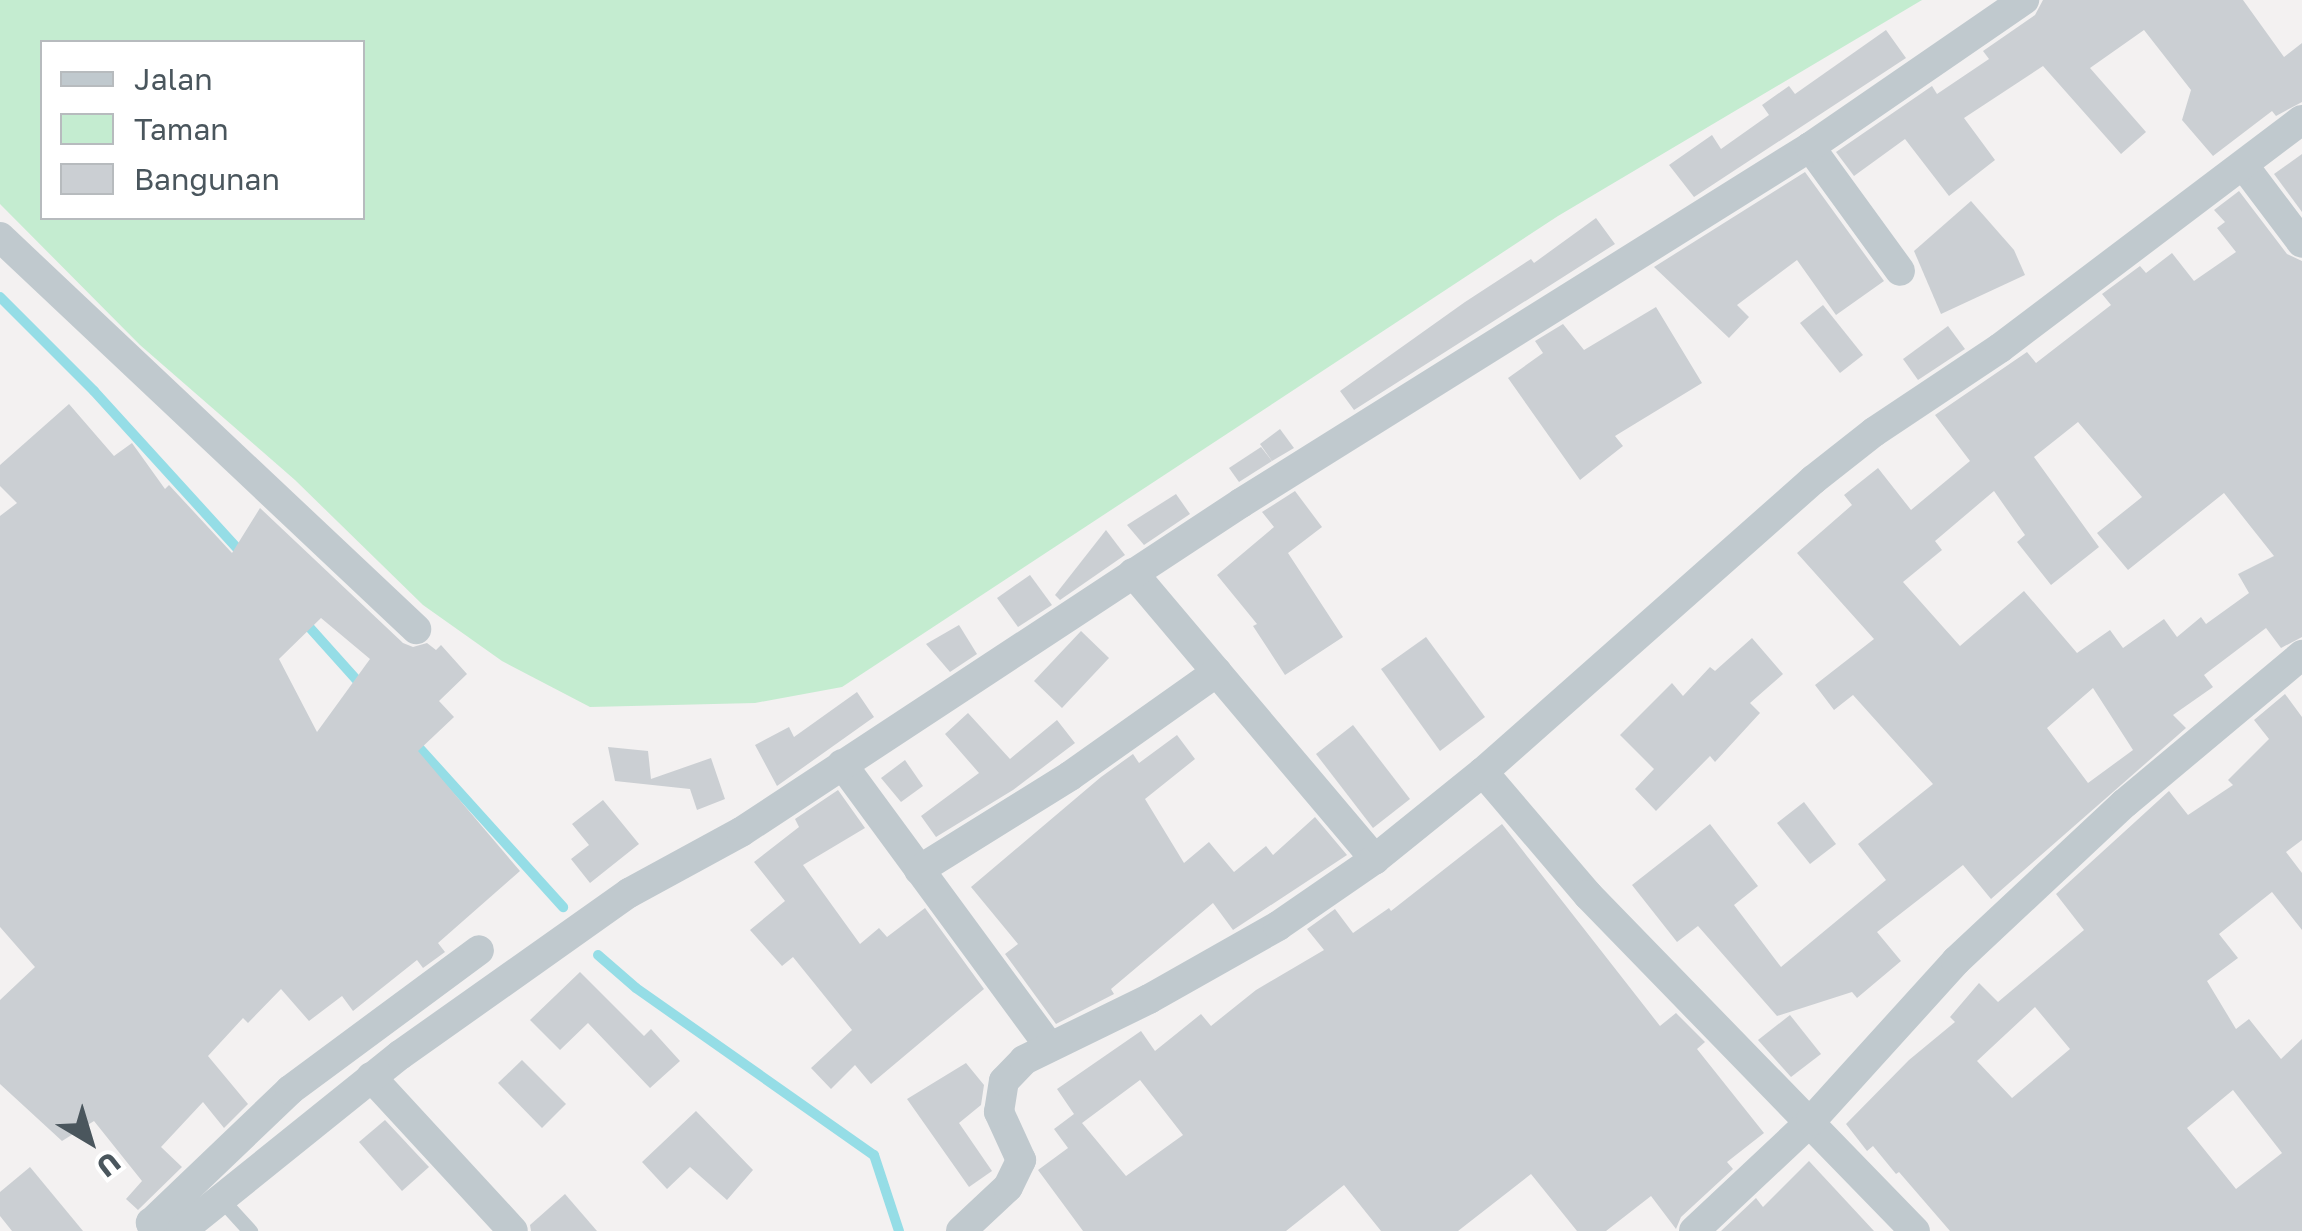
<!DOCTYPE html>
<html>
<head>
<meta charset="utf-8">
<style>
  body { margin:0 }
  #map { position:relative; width:2302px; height:1231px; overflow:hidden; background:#f3f1f1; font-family:"Golos Text",sans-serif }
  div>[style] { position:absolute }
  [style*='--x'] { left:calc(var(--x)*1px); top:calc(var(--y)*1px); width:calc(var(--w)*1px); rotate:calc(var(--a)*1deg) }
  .green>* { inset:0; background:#c4ecd0 }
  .stream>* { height:10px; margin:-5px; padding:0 5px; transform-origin:5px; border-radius:5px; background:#95dde6 }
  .building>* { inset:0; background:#cbcfd3 }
  .service>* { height:15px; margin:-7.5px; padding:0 7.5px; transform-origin:7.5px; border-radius:7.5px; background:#c0c9ce }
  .minor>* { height:30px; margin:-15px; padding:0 15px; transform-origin:15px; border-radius:15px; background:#c0c9ce }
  span { translate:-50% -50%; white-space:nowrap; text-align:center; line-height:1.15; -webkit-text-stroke:9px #fff; paint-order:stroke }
  .legend { position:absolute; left:40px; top:40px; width:325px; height:180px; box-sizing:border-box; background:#fff; border:2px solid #b7bbbe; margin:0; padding:12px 18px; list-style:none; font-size:30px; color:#4a565d }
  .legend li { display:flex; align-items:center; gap:20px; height:50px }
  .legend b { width:50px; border:2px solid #b7bbbe }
  .north { position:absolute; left:40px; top:1091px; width:100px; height:100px; -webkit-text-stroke:8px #fff; paint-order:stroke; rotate:142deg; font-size:28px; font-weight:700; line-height:40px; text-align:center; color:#4a565d }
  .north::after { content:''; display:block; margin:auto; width:35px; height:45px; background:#4a565d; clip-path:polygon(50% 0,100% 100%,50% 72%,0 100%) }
</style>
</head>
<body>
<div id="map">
  <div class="green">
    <i style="clip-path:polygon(evenodd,0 0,1922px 0,1558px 216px,842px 687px,755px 703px,590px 707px,502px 661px,423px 605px,295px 480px,140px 345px,0 204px,0 0,42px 42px,362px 42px,362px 218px,42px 218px,42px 42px)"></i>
  </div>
  <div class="stream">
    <i style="--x:0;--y:297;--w:133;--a:45"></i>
    <i style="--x:94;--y:391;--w:222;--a:47.7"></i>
    <i style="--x:302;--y:619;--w:93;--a:48.1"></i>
    <i style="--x:413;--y:741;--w:224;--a:47.9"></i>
    <i style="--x:598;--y:955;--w:50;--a:41"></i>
    <i style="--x:636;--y:988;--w:291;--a:35.1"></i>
    <i style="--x:874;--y:1155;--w:80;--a:71.8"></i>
  </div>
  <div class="building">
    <i style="clip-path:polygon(2043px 0,2243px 0,2284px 57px,2302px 43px,2302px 102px,2276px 116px,2272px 111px,2213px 156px,2182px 120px,2191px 90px,2144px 30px,2090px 68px,2146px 132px,2121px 154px,2043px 66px,1964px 118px,1995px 160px,1949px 196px,1905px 139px,1854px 176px,1836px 152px,1932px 86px,1937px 94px,1989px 59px,1983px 51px,2035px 15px)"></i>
    <i style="clip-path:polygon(1886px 30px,1906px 58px,1694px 197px,1669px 165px,1712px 135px,1721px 149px,1769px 115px,1762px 105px,1789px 86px,1795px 94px)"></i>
    <i style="clip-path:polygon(2302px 154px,2302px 212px,2274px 174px)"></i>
    <i style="clip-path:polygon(1805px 172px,1884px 281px,1836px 315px,1797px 260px,1737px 305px,1749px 317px,1729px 338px,1654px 267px)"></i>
    <i style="clip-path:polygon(evenodd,2239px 191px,2287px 254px,2302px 261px,2302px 637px,2281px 648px,2266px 628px,2204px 675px,2213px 687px,2173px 715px,2186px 728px,1991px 899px,1963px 865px,1877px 932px,1901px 961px,1857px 998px,1852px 992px,1777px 1016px,1698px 926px,1677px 942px,1632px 885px,1710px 824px,1758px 886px,1734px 905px,1781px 967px,1886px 880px,1858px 844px,1933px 784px,1853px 695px,1834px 710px,1815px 685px,1874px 639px,1797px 553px,1852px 505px,1844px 495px,1878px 468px,1911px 510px,1970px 461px,1935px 415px,2027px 352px,2036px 363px,2111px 305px,2102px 294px,2140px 266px,2146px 273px,2172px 253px,2194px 281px,2236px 252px,2217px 228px,2225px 222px,2214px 210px,2239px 191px,2078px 422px,2142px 497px,2097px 533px,2128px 570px,2224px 493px,2274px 556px,2238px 574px,2249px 593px,2206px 624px,2201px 617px,2177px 637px,2164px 619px,2123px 648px,2110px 630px,2077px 653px,2024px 591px,1960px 646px,1903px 582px,1942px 550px,1935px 541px,1994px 491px,2025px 535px,2017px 542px,2051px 585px,2099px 547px,2034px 457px,2078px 422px,2239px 191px,2093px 688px,2133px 750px,2088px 783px,2047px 728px,2093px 688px)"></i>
    <i style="clip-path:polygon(1971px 201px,2014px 250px,2025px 275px,1941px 314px,1914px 251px)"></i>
    <i style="clip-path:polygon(1596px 218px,1615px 244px,1354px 410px,1340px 391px,1465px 302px,1531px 259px,1534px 263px)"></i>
    <i style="clip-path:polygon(1823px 305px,1863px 355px,1840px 373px,1800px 323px)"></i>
    <i style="clip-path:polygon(1656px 307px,1702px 383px,1615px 436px,1623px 446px,1580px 480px,1508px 378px,1543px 353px,1535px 341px,1563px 324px,1584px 350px)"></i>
    <i style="clip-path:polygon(1948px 326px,1965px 349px,1918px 380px,1903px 359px)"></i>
    <i style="clip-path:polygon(evenodd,69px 404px,114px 456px,132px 443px,165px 489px,169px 485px,232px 553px,260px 508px,403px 643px,413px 647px,427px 643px,436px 650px,441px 645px,467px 674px,439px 701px,454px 717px,418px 751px,520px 871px,438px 943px,445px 952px,423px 968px,417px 960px,353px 1011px,342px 996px,309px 1021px,281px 989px,248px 1023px,243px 1018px,208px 1056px,248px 1104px,224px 1128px,203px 1102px,161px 1147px,182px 1167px,138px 1210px,126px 1199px,142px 1181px,94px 1121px,62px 1141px,0 1084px,0 1000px,35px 967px,0 927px,0 516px,17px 503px,0 486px,0 465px,69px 404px,321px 618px,370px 659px,317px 732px,279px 659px,321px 618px)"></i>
    <i style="clip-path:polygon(1280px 429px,1294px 448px,1272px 461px,1260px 444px)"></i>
    <i style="clip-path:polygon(1261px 447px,1272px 461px,1239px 482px,1229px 468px)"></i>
    <i style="clip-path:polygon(1295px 491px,1322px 527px,1288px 553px,1343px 637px,1285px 675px,1253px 626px,1257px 624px,1217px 575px,1274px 527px,1262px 512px)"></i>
    <i style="clip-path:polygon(1176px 494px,1190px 514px,1144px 545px,1127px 525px)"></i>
    <i style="clip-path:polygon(1106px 530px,1125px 555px,1060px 600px,1055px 595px)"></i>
    <i style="clip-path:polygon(1030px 575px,1052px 605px,1018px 627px,997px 598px)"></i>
    <i style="clip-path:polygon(959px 625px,977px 654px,950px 672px,926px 644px)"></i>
    <i style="clip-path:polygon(1081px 631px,1109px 658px,1062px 708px,1034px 681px)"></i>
    <i style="clip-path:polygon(1426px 637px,1485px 717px,1440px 751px,1381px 669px)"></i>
    <i style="clip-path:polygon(1752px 638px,1783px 674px,1750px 703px,1760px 713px,1715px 762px,1710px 756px,1656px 811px,1635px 789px,1654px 769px,1620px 735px,1672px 683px,1683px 696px,1710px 667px,1715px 671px)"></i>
    <i style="clip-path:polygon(857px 692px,874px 717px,777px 786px,755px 745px,789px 727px,794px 737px)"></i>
    <i style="clip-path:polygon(evenodd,2285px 694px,2302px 717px,2302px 840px,2286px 852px,2302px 873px,2302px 930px,2272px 892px,2219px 934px,2238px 958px,2207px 981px,2236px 1029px,2249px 1019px,2281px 1059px,2302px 1039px,2302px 1231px,1950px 1231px,1899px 1172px,1896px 1174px,1873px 1146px,1867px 1151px,1846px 1124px,1909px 1060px,1955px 1022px,1950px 1017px,1979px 983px,1998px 1002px,2084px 930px,2056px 894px,2169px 791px,2188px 815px,2233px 785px,2228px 780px,2269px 739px,2254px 720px,2285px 694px,2035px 1007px,2070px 1049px,2012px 1098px,1977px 1061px,2035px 1007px,2285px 694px,2233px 1090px,2282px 1153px,2236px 1189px,2187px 1128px,2233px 1090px)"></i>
    <i style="clip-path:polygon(968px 713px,1010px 759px,1057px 720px,1075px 743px,1013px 790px,936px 837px,921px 816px,979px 773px,945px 734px)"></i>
    <i style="clip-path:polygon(1353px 725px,1410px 799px,1373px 828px,1316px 754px)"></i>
    <i style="clip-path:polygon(1177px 735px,1195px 759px,1145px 799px,1184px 863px,1209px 842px,1234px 872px,1266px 846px,1273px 855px,1315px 817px,1347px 855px,1233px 930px,1213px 903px,1111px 989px,1114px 994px,1056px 1024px,1005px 954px,1018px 944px,971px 887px,1101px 777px,1133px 754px,1139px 763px)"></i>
    <i style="clip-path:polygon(608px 747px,648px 751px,651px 779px,711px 758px,725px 799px,697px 810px,690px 789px,615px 781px)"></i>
    <i style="clip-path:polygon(905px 760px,923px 786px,901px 802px,881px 778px)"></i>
    <i style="clip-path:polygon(838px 790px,865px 828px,803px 865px,860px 944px,879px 928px,887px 937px,925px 908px,984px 989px,871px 1084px,855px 1065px,831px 1089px,811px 1068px,852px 1030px,793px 957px,782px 966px,750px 930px,785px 901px,754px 862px,799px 827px,795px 819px)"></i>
    <i style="clip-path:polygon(603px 800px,639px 844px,590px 883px,571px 859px,589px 845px,572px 824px)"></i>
    <i style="clip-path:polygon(1804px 802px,1836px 844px,1810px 864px,1777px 823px)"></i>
    <i style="clip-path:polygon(evenodd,1502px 824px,1660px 1026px,1676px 1013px,1705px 1042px,1697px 1049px,1764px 1133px,1727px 1162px,1733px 1169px,1681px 1217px,1676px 1229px,1651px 1196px,1606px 1231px,1577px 1231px,1531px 1174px,1458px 1231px,1381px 1231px,1344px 1185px,1286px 1231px,1083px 1231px,1038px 1170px,1068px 1148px,1054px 1129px,1074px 1114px,1057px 1089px,1141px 1031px,1155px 1051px,1201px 1014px,1211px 1026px,1256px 990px,1324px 950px,1307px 929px,1335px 909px,1353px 933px,1389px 908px,1391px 911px,1502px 824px,1140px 1080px,1183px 1135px,1126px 1176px,1082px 1123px,1140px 1080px)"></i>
    <i style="clip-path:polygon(580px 972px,644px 1036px,651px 1029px,680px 1061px,650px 1088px,588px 1023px,560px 1050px,530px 1020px)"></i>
    <i style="clip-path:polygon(1790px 1015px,1821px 1054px,1791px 1077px,1758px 1040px)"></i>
    <i style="clip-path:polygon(522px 1060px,566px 1104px,542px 1128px,498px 1083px)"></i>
    <i style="clip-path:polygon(966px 1063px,984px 1085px,981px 1105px,959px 1123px,992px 1171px,969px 1187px,907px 1099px)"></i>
    <i style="clip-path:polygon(696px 1111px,753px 1170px,727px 1200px,690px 1167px,667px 1189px,642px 1162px)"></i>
    <i style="clip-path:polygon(385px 1120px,429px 1167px,402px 1191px,359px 1142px)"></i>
    <i style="clip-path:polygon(1809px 1161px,1874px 1231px,1721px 1231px,1756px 1198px,1763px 1207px)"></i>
    <i style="clip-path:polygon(30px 1167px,83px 1231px,12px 1231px,0 1216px,0 1192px)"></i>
    <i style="clip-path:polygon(565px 1194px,597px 1231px,531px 1231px,530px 1225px)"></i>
  </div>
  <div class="service">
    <i style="--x:220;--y:1198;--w:45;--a:47.7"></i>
  </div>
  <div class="minor">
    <i style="--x:1810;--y:147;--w:153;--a:54"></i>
    <i style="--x:2244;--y:166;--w:96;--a:53"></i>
    <i style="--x:0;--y:237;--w:572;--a:43.3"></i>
    <i style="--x:1133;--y:573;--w:375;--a:49.8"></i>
    <i style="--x:842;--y:764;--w:351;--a:53.7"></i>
    <i style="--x:1483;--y:772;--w:162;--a:49.5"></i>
    <i style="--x:1588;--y:895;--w:469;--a:45.8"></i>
    <i style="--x:919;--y:870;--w:178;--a:-31.9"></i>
    <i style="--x:1070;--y:776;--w:180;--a:-35.3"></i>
    <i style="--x:371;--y:1077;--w:209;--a:47.3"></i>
    <i style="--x:154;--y:1231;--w:9;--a:-111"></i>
    <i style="--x:151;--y:1223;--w:192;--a:-43.7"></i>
    <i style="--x:290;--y:1090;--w:235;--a:-36.5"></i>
    <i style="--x:181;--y:1231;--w:281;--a:-38.8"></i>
    <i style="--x:400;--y:1055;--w:281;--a:-35.3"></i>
    <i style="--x:629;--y:893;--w:128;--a:-28.6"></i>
    <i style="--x:741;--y:832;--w:599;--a:-33.34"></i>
    <i style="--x:1241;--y:503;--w:671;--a:-32.03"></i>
    <i style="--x:1810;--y:147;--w:260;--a:-34.5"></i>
    <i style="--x:961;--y:1231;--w:64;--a:-43.1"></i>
    <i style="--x:1008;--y:1187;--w:30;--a:-64"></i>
    <i style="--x:1021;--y:1160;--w:53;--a:-114.6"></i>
    <i style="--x:999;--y:1112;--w:31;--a:-81"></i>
    <i style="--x:1004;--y:1081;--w:29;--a:-46"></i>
    <i style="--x:1024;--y:1060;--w:139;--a:-26"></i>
    <i style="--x:1149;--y:999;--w:148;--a:-29.5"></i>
    <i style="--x:1278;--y:926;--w:118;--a:-34.6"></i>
    <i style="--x:1375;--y:859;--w:139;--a:-38.9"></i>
    <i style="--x:1483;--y:772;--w:441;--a:-41.5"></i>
    <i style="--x:1813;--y:480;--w:78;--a:-38.2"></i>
    <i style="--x:1874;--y:432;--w:151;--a:-33.7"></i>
    <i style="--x:2000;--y:348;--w:378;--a:-37.1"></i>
    <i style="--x:1694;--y:1231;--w:161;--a:-43.2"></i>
    <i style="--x:1811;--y:1121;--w:216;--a:-47.8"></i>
    <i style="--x:1956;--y:961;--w:231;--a:-43.1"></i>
    <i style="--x:2125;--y:803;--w:231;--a:-39.9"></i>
  </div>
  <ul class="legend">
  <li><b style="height:12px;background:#c0c9ce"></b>Jalan</li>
  <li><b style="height:28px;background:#c4ecd0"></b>Taman</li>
  <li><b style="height:28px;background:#cbcfd3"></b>Bangunan</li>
  </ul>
  <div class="north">U</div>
</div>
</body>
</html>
